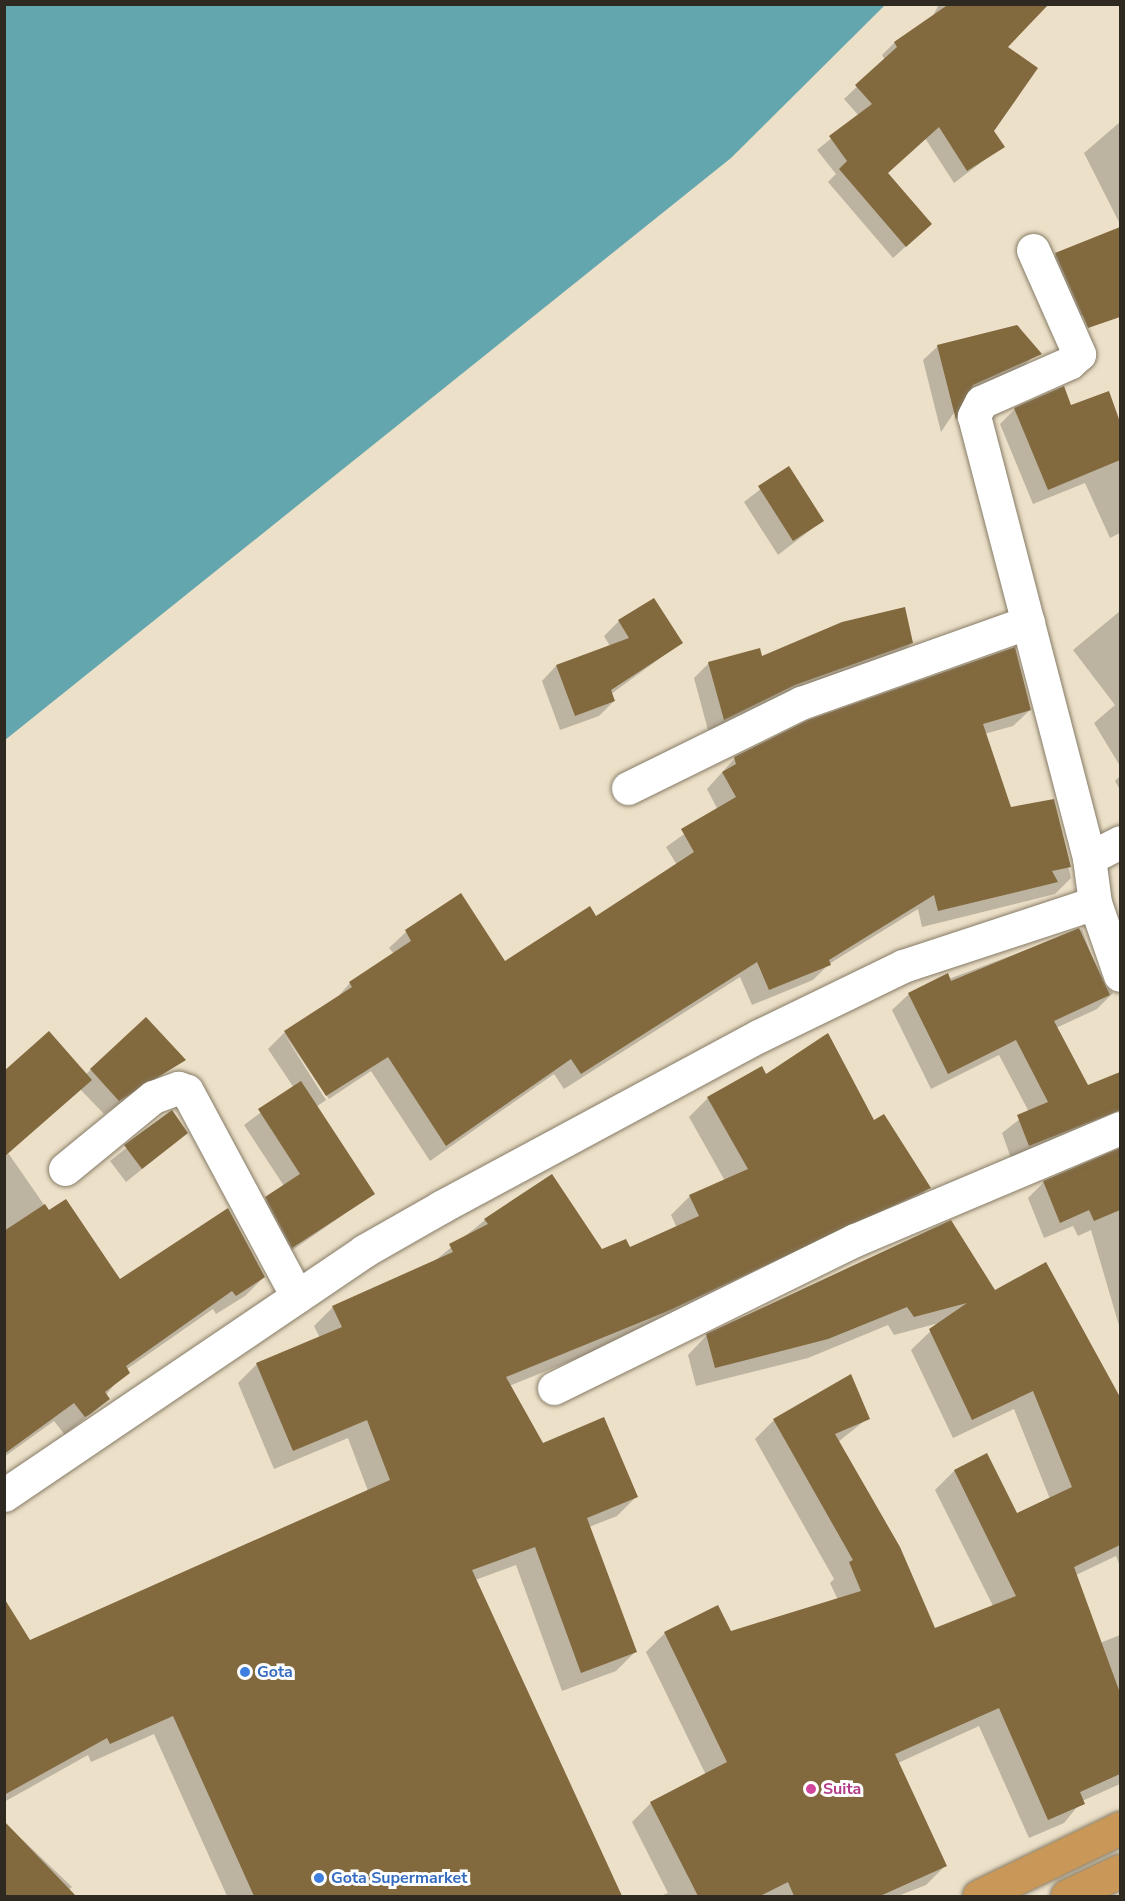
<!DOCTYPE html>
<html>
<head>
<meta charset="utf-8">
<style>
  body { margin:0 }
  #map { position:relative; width:1125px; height:1901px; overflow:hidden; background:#ece0c8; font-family:"Nunito Sans",sans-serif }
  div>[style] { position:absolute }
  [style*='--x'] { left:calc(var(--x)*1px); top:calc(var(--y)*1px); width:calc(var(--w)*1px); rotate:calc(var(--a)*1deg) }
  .water>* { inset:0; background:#64a6ad }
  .shadow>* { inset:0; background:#0003 }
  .building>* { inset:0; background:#82693e }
  .roads { filter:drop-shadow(0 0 2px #867b66) drop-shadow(0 0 2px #867b66) }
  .street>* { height:33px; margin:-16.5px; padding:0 16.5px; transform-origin:16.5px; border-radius:16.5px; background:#fff }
  .highway>* { height:33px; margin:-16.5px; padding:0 16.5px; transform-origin:16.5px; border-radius:16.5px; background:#c99858 }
  .dots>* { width:16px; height:16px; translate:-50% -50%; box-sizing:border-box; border:3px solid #fff; border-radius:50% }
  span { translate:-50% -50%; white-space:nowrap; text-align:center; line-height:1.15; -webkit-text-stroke:6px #fff; paint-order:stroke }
  .shop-label { font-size:16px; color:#366cbe; font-weight:700 }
  .left { translate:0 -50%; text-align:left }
  .hotel-label { font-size:16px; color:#b23c85; font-weight:700 }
  .frame { position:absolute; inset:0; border:6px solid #2f2a21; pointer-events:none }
</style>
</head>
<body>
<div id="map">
  <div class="water">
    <i style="clip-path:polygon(5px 4px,885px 4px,885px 5px,731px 158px,5px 740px)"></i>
  </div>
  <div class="shadow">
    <i style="clip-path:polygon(939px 4px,1047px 4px,1006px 47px,993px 131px,1003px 146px,954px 183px,925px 138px,887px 173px,925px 229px,893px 258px,828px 182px,836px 174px,817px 150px,859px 116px,844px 99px,885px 60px,882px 55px,894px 43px,932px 18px)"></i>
    <i style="clip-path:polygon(1120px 122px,1120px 224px,1084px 153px)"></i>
    <i style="clip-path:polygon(1120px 229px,1120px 297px,1066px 323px,1042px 268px,1056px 254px)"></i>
    <i style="clip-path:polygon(1019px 326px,1032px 358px,1017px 372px,966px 395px,941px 432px,923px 360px,938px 346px)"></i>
    <i style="clip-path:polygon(1108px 393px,1120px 426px,1120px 533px,1110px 538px,1085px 483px,1033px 504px,1000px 424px,1015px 409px,1070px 407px)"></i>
    <i style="clip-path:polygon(788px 468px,822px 521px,778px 555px,744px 502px)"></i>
    <i style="clip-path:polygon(1120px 611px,1120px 766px,1094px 723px,1115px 705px,1073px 650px)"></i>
    <i style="clip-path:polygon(619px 621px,681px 643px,611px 694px,614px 701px,599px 716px,560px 730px,542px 681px,556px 666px,610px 646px,604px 636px)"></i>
    <i style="clip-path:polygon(912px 643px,897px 657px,709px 734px,694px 678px,709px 663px)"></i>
    <i style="clip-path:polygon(1030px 710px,1013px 726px,984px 734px,1010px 809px,1053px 801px,1071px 878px,1055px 894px,922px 927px,918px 909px,829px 964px,813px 980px,752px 1005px,740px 977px,564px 1089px,554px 1074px,430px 1161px,371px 1071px,329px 1099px,284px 1034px,326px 1100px,316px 1107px,373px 1194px,277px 1261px,251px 1213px,284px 1186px,244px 1125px,294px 1088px,268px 1049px,284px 1033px,335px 1000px,350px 983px,394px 954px,389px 948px,406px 932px,460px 895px,505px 963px,595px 918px,677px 865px,666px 847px,718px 810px,707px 789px,735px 758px)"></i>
    <i style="clip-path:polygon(1120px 776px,1120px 790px,1115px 781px)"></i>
    <i style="clip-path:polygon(1082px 929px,1101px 982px,1113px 993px,1097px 1009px,1056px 1028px,1087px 1087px,1120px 1073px,1120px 1136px,1012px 1161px,1002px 1133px,1029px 1112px,999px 1055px,931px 1089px,892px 1010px,909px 994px)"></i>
    <i style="clip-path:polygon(146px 1019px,184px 1060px,104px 1114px,80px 1089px,85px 1075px)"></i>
    <i style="clip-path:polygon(766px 1076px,873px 1122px,929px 1188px,910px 1206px,647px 1330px,509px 1386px,542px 1445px,636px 1497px,617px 1516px,589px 1527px,635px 1652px,616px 1671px,562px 1691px,516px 1565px,475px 1580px,621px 1896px,227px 1896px,154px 1734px,91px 1762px,88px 1755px,4px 1802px,4px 1601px,29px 1642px,368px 1491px,348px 1438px,274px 1469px,238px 1383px,257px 1364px,320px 1338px,314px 1326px,333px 1307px,432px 1263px,485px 1220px,601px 1251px,629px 1249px,677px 1228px,671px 1215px,690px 1196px,725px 1181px,689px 1117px,708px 1098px)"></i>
    <i style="clip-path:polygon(172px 1112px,187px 1133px,126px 1182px,110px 1161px)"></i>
    <i style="clip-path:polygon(4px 1147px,49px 1212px,119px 1281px,264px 1277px,245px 1296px,216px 1314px,213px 1309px,127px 1369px,106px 1395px,108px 1399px,65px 1435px,54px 1421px,4px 1457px)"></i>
    <i style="clip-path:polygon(1120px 1150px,1120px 1149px,1120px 1329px,1091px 1230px,1078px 1236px,1073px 1226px,1044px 1238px,1028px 1198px,1044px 1182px)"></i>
    <i style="clip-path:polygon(1046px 1264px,1120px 1400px,1120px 1566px,1116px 1556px,1076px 1575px,1100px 1643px,1120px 1635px,1120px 1784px,1082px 1801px,1064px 1823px,1029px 1838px,979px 1726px,898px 1763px,945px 1866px,926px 1885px,898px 1896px,660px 1896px,668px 1893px,632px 1822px,651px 1803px,706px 1775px,646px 1652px,665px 1633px,730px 1633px,838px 1600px,830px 1583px,834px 1579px,755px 1439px,774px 1420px,868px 1418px,838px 1442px,934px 1630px,993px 1606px,935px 1490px,954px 1471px,987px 1455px,1016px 1515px,1050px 1499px,1014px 1409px,953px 1438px,911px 1350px,939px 1323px,894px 1335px,888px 1325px,808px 1358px,696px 1386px,688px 1355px,707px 1335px,995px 1292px)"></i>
    <i style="clip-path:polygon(4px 1822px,72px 1887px,62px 1896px,4px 1896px)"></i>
  </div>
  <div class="building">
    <i style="clip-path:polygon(949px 4px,1049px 4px,1008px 47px,1038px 68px,994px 131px,1005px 147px,967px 171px,939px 127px,888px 173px,932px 224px,906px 247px,839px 169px,847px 161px,829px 136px,872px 104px,855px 85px,897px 47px,894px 42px)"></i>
    <i style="clip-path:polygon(1120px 227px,1120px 317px,1088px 328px,1055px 253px)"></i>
    <i style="clip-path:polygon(1017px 325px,1042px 354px,973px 385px,956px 420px,937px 345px)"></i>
    <i style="clip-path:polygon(1064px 386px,1071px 405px,1109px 391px,1120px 422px,1120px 460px,1048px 490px,1014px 408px)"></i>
    <i style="clip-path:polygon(789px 466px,824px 521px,793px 541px,758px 486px)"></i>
    <i style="clip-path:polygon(654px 598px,683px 643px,611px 690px,615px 701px,575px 716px,556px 665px,629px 638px,618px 620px)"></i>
    <i style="clip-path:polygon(905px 607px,913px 643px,795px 685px,724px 720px,708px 662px,760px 648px,762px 656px,842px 622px)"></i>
    <i style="clip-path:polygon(1015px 647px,1031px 710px,983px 724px,1011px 807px,1054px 799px,1071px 867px,1052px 871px,1058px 882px,938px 911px,934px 895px,829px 960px,831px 965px,769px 990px,757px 962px,581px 1074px,571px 1059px,446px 1146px,388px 1057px,326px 1096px,284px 1031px,352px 987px,349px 982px,411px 941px,405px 930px,461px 893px,505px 961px,590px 906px,596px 916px,694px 852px,681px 829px,736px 797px,722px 772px,736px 764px,734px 757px,808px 720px)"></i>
    <i style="clip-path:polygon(1079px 928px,1110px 995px,1054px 1021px,1088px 1085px,1120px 1072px,1120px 1110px,1029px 1146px,1017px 1115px,1048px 1102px,1016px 1040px,948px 1074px,908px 993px,948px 973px,951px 981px)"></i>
    <i style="clip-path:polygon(146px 1017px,186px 1060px,119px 1101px,90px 1069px)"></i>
    <i style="clip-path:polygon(49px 1031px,92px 1080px,4px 1157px,4px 1071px)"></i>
    <i style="clip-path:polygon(828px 1033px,874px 1120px,884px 1114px,931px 1188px,668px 1311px,506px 1377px,543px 1443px,604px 1417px,638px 1497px,587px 1518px,637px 1652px,581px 1673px,535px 1547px,472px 1570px,622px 1896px,254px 1896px,173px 1716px,110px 1744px,107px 1738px,4px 1795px,4px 1598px,30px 1640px,390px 1480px,367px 1420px,293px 1451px,256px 1363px,342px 1327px,332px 1306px,453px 1252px,449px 1244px,488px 1224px,484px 1219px,552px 1174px,602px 1249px,626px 1239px,630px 1247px,699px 1216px,689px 1195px,748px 1169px,707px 1097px,762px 1066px,766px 1074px)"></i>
    <i style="clip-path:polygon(301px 1081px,375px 1194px,292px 1248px,265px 1197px,300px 1174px,258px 1109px)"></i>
    <i style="clip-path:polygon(172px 1110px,188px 1133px,142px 1169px,124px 1145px)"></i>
    <i style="clip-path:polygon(1120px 1148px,1120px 1210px,1094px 1221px,1089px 1210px,1060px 1223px,1043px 1181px)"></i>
    <i style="clip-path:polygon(66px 1199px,120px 1279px,228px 1208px,265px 1277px,236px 1296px,232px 1291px,126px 1366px,130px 1373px,105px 1392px,110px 1399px,89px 1415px,85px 1417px,74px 1403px,4px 1454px,4px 1231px,45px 1204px,49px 1210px)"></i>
    <i style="clip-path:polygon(951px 1220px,995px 1290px,1046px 1262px,1120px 1397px,1120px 1545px,1074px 1567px,1120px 1693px,1120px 1774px,1080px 1792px,1085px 1804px,1048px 1820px,999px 1708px,895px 1754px,947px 1866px,880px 1896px,794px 1896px,788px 1882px,760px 1896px,698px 1896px,650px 1802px,727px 1762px,664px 1632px,718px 1605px,731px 1631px,861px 1591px,849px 1562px,853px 1560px,773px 1419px,851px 1374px,870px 1419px,835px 1434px,900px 1547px,935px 1628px,1016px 1596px,954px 1470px,987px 1453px,1017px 1513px,1072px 1487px,1033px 1391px,972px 1420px,929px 1329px,967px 1303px,914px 1317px,907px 1307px,828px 1339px,715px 1368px,706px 1334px)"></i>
    <i style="clip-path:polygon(4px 1821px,76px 1896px,4px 1896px)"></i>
  </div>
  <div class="roads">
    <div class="street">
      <i style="--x:1033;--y:250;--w:114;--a:66.1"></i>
      <i style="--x:1079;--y:354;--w:13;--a:138"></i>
      <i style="--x:1069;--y:363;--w:96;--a:156.1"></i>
      <i style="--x:981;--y:402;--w:16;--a:117"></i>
      <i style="--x:974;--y:416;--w:457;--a:75.4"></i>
      <i style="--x:1089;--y:858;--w:45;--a:82.4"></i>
      <i style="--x:1095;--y:903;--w:76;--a:70.9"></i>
      <i style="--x:628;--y:788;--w:193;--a:-26.2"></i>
      <i style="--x:801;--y:703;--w:241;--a:-19.6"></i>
      <i style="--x:1089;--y:858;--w:35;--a:-27"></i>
      <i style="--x:65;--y:1169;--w:114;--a:-39.3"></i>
      <i style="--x:153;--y:1097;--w:27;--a:-20"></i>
      <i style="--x:178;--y:1088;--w:9;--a:18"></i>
      <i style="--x:187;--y:1091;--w:233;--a:61.8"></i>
      <i style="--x:554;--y:1388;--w:335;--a:-26.2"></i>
      <i style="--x:855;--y:1240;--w:288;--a:-22.9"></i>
      <i style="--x:4;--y:1495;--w:435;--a:-34.1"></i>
      <i style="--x:364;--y:1251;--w:89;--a:-29.7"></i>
      <i style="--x:441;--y:1207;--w:361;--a:-28.3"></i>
      <i style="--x:759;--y:1036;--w:160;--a:-25.9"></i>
      <i style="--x:903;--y:966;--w:202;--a:-18.2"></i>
    </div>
    <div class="highway">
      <i style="--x:979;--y:1896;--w:157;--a:-25.7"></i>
      <i style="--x:1067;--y:1896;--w:59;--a:-25.3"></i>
    </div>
  </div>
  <div class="dots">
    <i style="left:245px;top:1672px;background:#3f7fe0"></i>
    <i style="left:811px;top:1789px;background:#d1479c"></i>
    <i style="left:319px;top:1878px;background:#3f7fe0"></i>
  </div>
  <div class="shop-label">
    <span class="left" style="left:257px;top:1672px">Gota</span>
    <span class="left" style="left:331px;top:1878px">Gota Supermarket</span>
  </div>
  <div class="hotel-label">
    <span class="left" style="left:823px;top:1789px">Suita</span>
  </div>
  <div class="frame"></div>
</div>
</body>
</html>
